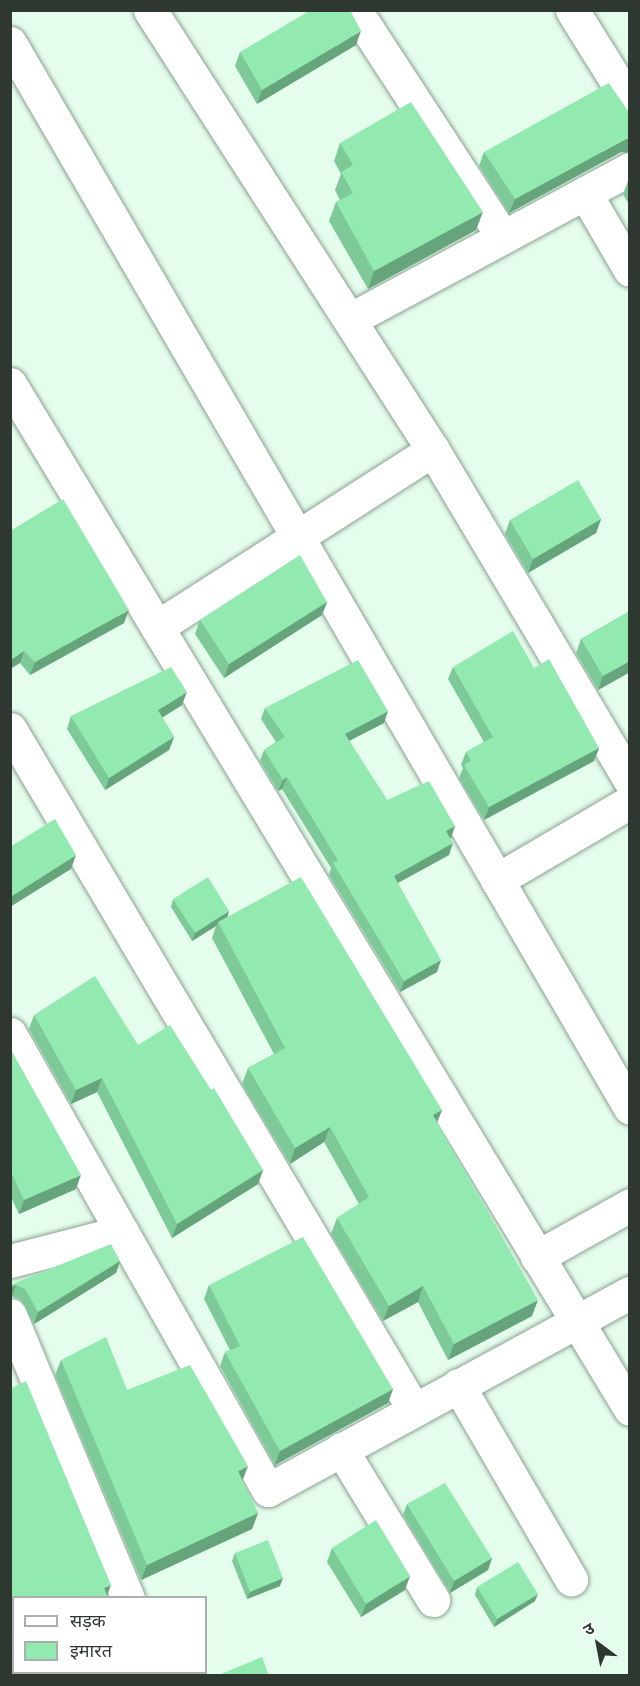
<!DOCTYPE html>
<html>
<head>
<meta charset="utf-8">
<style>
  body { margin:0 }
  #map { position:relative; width:640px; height:1686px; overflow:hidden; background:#e5fdec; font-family:Manrope,"Noto Sans Devanagari",sans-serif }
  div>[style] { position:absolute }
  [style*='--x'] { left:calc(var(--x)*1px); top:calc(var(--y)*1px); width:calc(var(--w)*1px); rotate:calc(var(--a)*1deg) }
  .roads { filter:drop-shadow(0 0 2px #8ba292) drop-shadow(0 0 2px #8ba292) }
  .minor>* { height:33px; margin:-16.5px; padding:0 16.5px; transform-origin:16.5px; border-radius:16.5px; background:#fff }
  .wall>* { inset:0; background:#7ec998 }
  .shaded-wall>* { inset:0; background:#66a47c }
  .building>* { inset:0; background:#92eab1 }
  span { translate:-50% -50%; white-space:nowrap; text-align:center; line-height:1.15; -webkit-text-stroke:4.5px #fff; paint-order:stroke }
  .frame { position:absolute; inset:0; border:12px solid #2e3831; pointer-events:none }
  .legend { position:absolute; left:12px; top:1596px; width:195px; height:78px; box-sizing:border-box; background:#fff; border:2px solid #abafad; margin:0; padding:8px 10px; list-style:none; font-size:18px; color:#2e3831 }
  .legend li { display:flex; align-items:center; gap:12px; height:30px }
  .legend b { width:30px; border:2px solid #abafad }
  .north { position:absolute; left:568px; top:1614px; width:60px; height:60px; -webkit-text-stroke:4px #fff; paint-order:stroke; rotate:328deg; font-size:16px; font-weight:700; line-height:24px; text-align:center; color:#2e3831 }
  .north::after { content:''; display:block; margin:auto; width:21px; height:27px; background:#2e3831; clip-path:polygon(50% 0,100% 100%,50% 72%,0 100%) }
</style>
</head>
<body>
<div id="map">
  <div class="roads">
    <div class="minor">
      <i style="--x:150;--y:10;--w:523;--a:57.25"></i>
      <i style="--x:433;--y:450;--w:384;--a:59.2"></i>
      <i style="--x:355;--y:10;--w:271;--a:56.9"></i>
      <i style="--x:572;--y:10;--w:110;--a:58.1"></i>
      <i style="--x:10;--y:43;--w:1232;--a:59.79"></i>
      <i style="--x:585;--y:193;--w:89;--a:59.7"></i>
      <i style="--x:351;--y:319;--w:317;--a:-28.3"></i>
      <i style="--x:10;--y:384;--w:1198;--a:58.83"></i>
      <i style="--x:157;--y:627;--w:328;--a:-32.7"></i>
      <i style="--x:10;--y:729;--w:790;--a:59.31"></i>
      <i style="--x:497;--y:880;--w:154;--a:-30.4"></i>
      <i style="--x:10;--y:1034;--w:524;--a:60.5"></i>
      <i style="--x:268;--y:1490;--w:412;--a:-28.6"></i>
      <i style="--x:537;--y:1257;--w:107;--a:-29.2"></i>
      <i style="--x:10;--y:1261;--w:116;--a:-14.5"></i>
      <i style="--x:10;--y:1315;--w:307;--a:67.4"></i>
      <i style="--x:458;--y:1385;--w:225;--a:59.8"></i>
      <i style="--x:341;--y:1449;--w:177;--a:58.6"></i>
      <i style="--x:159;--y:1672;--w:4;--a:76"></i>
    </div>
  </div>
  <div class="wall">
    <i style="clip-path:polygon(356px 45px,257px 104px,235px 66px,240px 52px)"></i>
    <i style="clip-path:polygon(340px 143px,476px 230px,368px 289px,329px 221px,336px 202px,340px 200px,335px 190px,341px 174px,334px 161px)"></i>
    <i style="clip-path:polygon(484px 152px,621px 152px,509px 213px,479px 166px)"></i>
    <i style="clip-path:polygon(630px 176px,630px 206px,623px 194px)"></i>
    <i style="clip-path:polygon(601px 519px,596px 533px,528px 573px,505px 534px,510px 520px)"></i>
    <i style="clip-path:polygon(10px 531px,124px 623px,30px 675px,20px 663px)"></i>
    <i style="clip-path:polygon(327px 602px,322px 615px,224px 678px,195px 634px,200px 620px)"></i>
    <i style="clip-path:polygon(630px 611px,630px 672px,598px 690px,576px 653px,581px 639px)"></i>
    <i style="clip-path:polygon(453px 667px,534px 668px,599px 748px,594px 761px,484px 820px,459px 778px,463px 768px,461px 765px,466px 752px,484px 742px,448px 679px)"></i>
    <i style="clip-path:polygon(182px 705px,162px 717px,174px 737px,169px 750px,105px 790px,67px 729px,71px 716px)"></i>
    <i style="clip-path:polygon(265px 708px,384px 723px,349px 741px,387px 800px,455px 826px,450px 838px,449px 855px,398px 883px,437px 972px,400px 992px,329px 875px,331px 868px,282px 789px,278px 791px,260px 761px,264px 750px,276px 742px,261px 719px)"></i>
    <i style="clip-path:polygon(173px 899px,227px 917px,442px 1110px,437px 1122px,532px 1316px,448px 1360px,418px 1302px,383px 1321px,331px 1234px,337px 1218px,359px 1204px,324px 1142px,290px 1164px,242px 1084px,248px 1068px,274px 1054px,212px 938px,216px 926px,192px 941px,171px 907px)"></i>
    <i style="clip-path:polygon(34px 1015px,138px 1045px,211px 1090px,263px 1170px,258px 1184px,172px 1238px,97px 1092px,71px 1104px,29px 1029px)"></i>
    <i style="clip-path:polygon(10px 1048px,76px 1189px,19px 1214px,10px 1195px)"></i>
    <i style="clip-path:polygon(120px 1261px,116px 1273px,34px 1324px,21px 1300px,12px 1296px,10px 1297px,10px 1285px)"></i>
    <i style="clip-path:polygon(209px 1285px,393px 1389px,388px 1403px,275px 1465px,220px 1366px,225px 1352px,230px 1350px,204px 1299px)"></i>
    <i style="clip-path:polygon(61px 1360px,127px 1390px,242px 1480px,258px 1513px,252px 1529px,141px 1580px,55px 1375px)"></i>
    <i style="clip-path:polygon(407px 1504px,492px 1558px,488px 1570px,450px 1593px,403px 1515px)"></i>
    <i style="clip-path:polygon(332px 1548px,405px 1590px,361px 1617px,327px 1562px)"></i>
    <i style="clip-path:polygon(235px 1553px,280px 1586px,247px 1599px,232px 1561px)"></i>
    <i style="clip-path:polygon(477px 1587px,535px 1601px,494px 1627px,475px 1595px)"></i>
  </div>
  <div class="shaded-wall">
    <i style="clip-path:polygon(361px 31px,356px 45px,257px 104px,262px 90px)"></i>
    <i style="clip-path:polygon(626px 139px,630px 139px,630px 153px,621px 152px,509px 213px,515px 199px)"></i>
    <i style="clip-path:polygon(483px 212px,476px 230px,368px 289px,374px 271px)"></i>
    <i style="clip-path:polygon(601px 519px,596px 533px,528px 573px,533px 559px)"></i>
    <i style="clip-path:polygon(327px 602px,322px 615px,224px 678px,229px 664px)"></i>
    <i style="clip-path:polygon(129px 610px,124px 623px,30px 675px,35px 662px)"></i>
    <i style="clip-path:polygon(24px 651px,20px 663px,10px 669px,10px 660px)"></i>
    <i style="clip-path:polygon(630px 661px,630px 672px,598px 690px,603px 676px)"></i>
    <i style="clip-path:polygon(187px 692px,182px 705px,154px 723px,158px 710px)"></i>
    <i style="clip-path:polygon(388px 711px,384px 723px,341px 745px,345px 734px)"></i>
    <i style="clip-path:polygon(174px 737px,169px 750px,105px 790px,109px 778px)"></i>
    <i style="clip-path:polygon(599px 748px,594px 761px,484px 820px,489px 807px)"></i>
    <i style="clip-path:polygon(287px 777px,282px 789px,278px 791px,283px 780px)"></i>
    <i style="clip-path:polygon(455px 826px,451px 838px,442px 843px,446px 831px)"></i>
    <i style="clip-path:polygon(453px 843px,449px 855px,390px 887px,394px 876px)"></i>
    <i style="clip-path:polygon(76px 855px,71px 869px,10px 907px,10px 897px)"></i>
    <i style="clip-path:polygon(229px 911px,227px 919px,218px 922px,216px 926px,192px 941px,195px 933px)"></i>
    <i style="clip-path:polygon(441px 960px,437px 972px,400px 992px,404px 981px)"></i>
    <i style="clip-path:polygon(102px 1078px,97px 1092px,71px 1104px,76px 1090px)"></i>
    <i style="clip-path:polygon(442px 1110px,436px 1125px,433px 1115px)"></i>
    <i style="clip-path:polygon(330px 1127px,324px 1142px,290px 1164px,295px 1148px)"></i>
    <i style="clip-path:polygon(263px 1170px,258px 1184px,172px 1238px,177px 1224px)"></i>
    <i style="clip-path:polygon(81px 1175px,76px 1189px,19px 1214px,24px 1200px)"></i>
    <i style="clip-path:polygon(120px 1261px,116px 1273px,34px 1324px,38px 1312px)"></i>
    <i style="clip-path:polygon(16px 1285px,12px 1296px,10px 1297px,10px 1287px)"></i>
    <i style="clip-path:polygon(423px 1286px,418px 1302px,383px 1321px,389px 1306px)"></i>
    <i style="clip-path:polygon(538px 1300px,532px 1316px,448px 1360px,454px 1344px)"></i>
    <i style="clip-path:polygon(393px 1389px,388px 1403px,275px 1465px,280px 1451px)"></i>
    <i style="clip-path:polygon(248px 1466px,242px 1482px,238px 1471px)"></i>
    <i style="clip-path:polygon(258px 1513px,252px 1529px,141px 1580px,147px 1565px)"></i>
    <i style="clip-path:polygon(492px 1558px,488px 1570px,450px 1593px,454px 1581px)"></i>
    <i style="clip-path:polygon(410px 1576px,405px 1590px,361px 1617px,366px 1604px)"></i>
    <i style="clip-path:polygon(283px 1578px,280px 1586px,247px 1599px,250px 1592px)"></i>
    <i style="clip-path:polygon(111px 1585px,107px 1596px,104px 1588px)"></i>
    <i style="clip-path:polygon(538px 1594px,535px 1601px,494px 1627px,497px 1619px)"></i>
  </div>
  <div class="building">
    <i style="clip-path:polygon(311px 10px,350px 10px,361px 31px,262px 90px,240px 52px)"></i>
    <i style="clip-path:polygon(609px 83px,630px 114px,630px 139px,626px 139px,515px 199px,484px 152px)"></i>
    <i style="clip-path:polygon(411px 102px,483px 212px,374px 271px,336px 202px,353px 193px,341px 172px,353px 165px,340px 143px)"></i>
    <i style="clip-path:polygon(578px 480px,601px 519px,533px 559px,510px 520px)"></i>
    <i style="clip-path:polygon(63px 499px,129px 610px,35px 662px,24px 651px,10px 660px,10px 531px)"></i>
    <i style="clip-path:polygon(300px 555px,327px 602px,229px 664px,200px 620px)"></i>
    <i style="clip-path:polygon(630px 611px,630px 661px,603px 676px,581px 639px)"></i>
    <i style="clip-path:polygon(513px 631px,534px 668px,549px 659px,599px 748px,489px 807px,464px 765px,471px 761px,466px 752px,493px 737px,453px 667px)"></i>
    <i style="clip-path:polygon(358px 660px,388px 711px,345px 734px,387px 800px,429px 781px,455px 826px,446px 831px,453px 843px,394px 876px,441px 960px,404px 981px,333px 863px,338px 860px,287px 777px,283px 780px,264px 750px,285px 737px,265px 708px)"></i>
    <i style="clip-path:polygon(171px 667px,187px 692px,158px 710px,174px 737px,109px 778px,71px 716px)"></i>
    <i style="clip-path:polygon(55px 819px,76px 855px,10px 897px,10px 847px)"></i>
    <i style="clip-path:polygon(208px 877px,229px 911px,195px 933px,173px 899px)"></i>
    <i style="clip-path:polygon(301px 877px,442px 1110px,433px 1115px,538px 1300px,454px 1344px,423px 1286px,389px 1306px,337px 1218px,369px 1197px,330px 1127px,295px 1148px,248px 1068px,285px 1048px,218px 922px)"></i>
    <i style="clip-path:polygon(95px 976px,138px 1045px,170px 1025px,211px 1090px,214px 1088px,263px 1170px,177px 1224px,102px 1078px,76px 1090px,34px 1015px)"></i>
    <i style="clip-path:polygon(10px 1048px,81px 1175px,24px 1200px,10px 1170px)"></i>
    <i style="clip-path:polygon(303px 1237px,393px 1389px,280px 1451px,225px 1352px,240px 1346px,209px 1285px)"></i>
    <i style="clip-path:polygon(111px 1244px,120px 1261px,38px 1312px,25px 1289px,16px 1285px,10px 1287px,10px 1285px)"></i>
    <i style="clip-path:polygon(106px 1337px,127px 1390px,190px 1365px,248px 1466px,238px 1471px,258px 1513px,147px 1565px,61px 1360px)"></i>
    <i style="clip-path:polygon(26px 1381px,111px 1585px,104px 1588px,108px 1598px,14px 1598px,14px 1672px,148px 1672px,149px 1676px,10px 1676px,10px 1389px)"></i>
    <i style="clip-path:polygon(445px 1483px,492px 1558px,454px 1581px,407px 1504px)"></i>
    <i style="clip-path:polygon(376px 1520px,410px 1576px,366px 1604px,332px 1548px)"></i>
    <i style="clip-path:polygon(268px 1540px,283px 1578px,250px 1592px,235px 1553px)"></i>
    <i style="clip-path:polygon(518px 1562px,538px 1594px,497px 1619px,477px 1587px)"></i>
    <i style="clip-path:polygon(262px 1657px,269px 1676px,216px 1676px)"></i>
  </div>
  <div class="frame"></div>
  <ul class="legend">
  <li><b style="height:8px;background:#fff"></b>सड़क</li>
  <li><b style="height:16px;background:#92eab1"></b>इमारत</li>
  </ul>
  <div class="north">उ</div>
</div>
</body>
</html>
